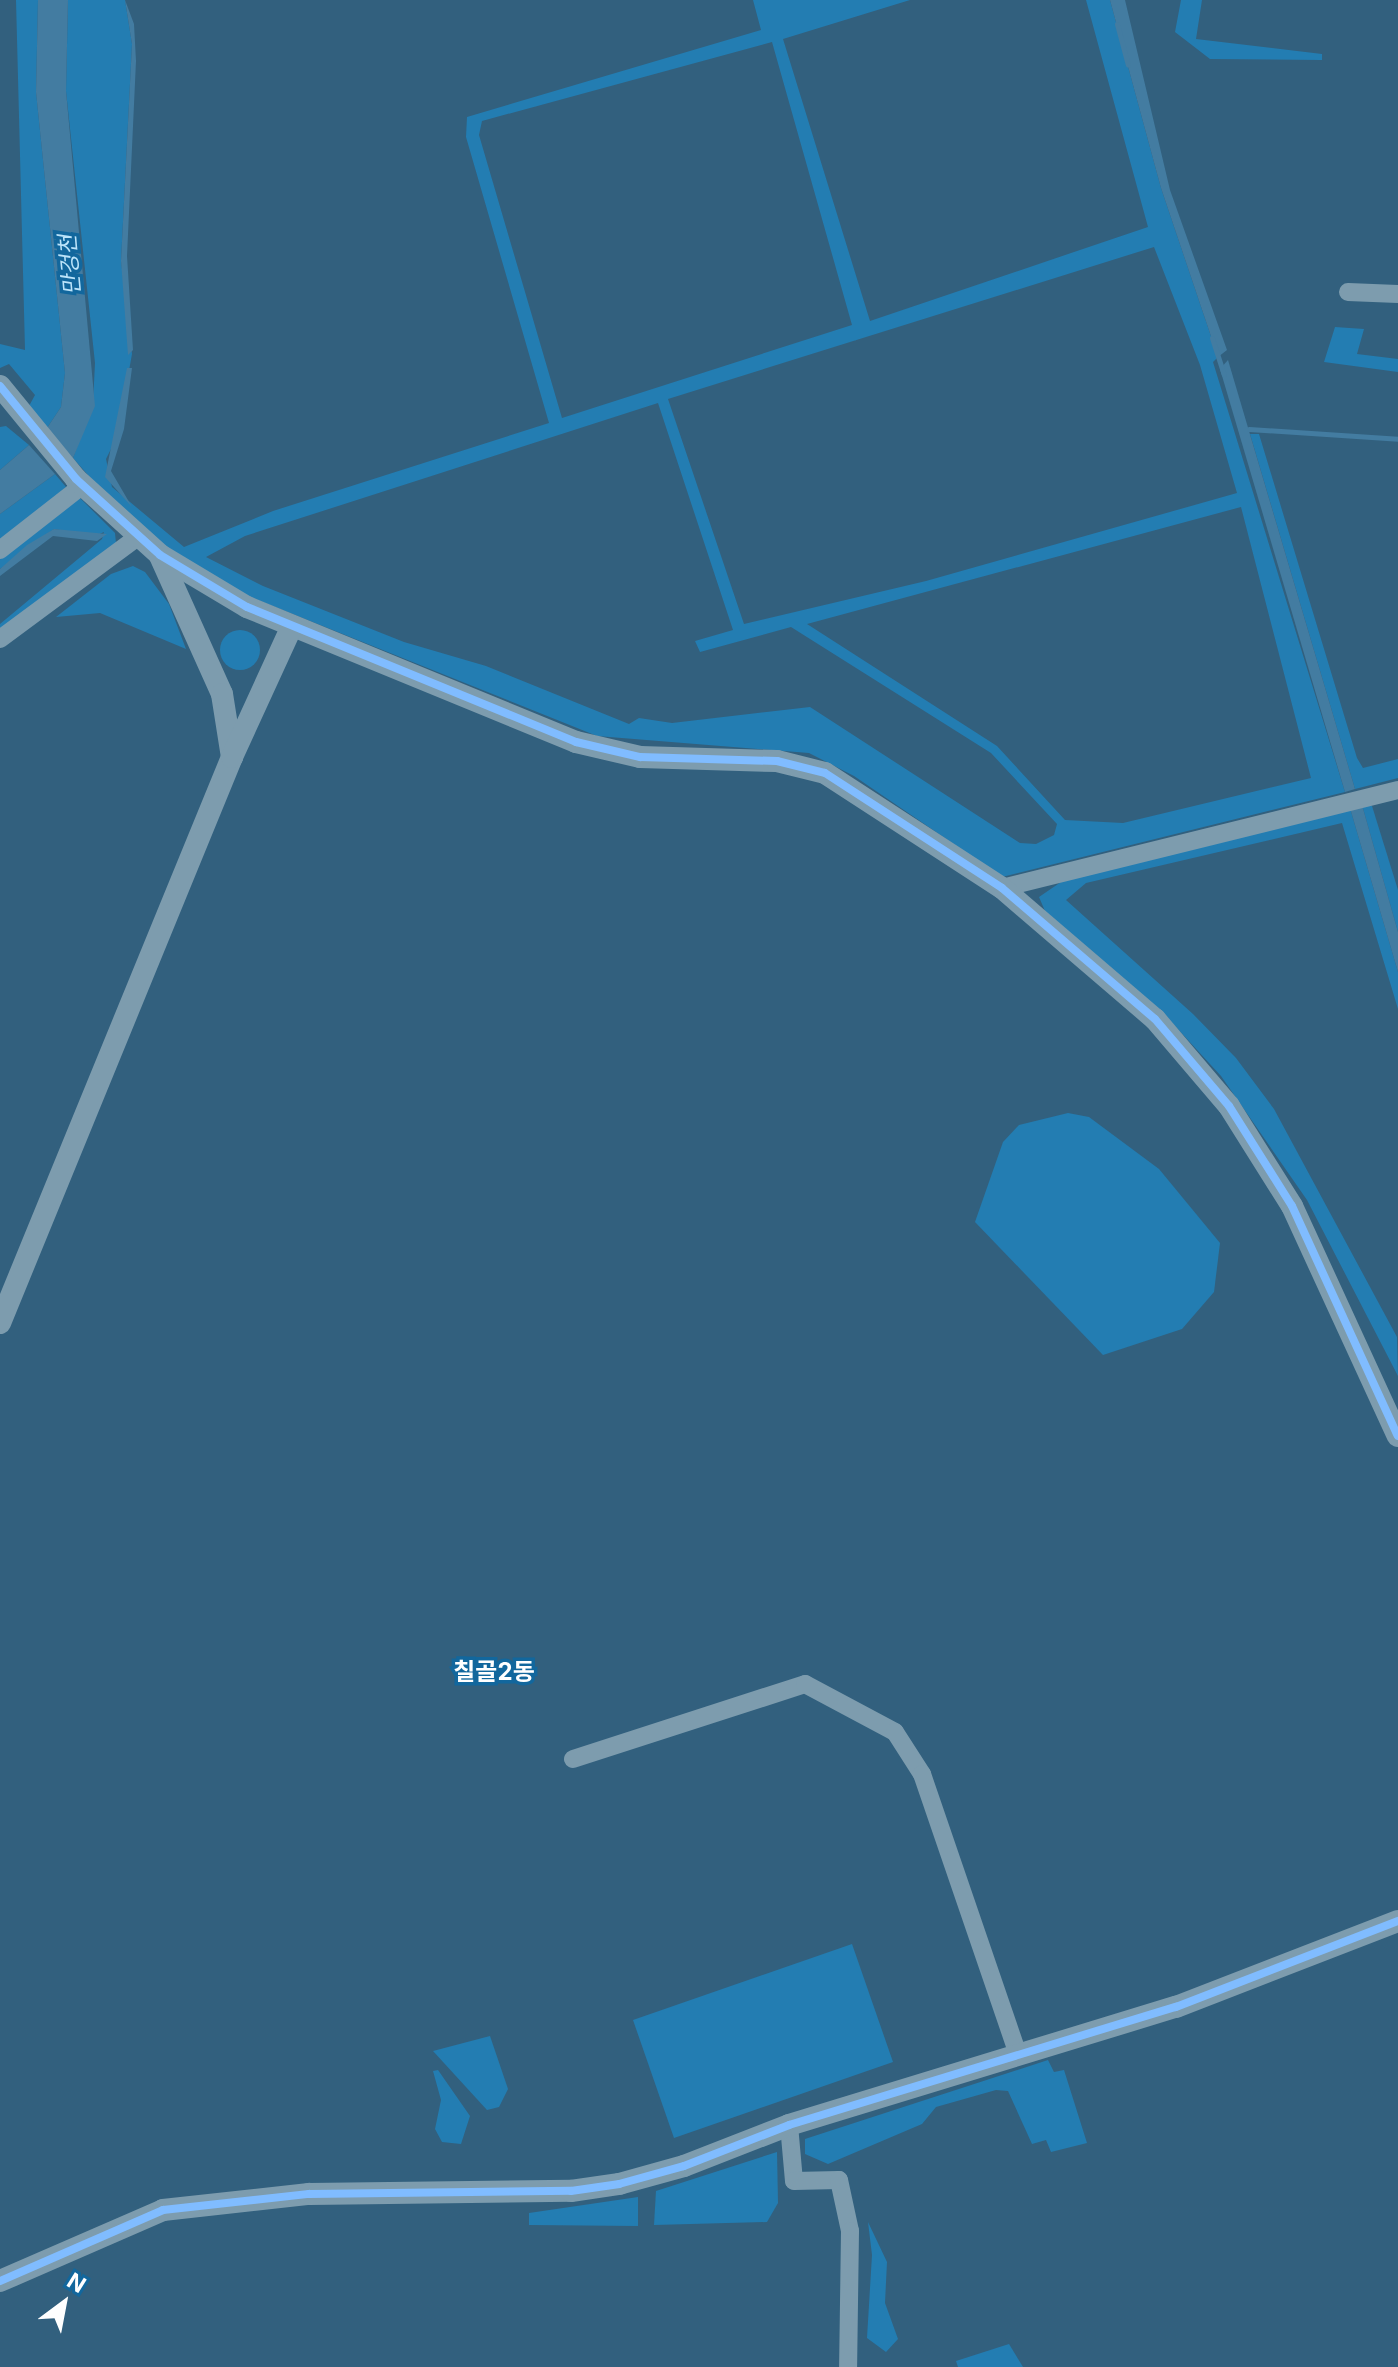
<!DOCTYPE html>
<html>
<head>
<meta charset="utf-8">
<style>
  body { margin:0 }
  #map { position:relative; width:1398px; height:2367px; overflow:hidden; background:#32607e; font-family:Inter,"Noto Sans KR",sans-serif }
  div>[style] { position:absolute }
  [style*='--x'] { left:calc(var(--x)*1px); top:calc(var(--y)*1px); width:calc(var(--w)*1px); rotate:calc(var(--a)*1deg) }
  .green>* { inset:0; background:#237db2 }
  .round { border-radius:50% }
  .water>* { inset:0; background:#437ca1 }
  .stream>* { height:5px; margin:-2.5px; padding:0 2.5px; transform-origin:2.5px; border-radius:2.5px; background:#437ca1 }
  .minor>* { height:18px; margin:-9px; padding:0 9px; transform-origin:9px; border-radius:9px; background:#7d9cae }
  .tertiary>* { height:22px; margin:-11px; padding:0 11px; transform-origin:11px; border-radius:11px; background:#7d9cae }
  .cycleway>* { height:8px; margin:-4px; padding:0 4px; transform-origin:4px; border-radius:4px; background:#80bcff }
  span { translate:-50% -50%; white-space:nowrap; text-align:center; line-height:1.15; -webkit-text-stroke:7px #12679d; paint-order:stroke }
  .water-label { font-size:22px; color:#bce4fa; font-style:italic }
  .quarter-label { font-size:24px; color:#fff; font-weight:700 }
  .north { position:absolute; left:24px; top:2263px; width:80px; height:80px; -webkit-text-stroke:6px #12679d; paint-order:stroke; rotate:32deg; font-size:22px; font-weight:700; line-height:32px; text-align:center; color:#fff }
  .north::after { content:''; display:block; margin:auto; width:28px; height:36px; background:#fff; clip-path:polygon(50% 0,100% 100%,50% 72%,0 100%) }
</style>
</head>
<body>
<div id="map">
  <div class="green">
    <i style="clip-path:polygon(16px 0,38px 0,36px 92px,65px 373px,61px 407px,47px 428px,29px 406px,35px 395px,9px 364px,0 368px,0 344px,25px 350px)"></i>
    <i style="clip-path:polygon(evenodd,68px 0,125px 0,132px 44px,121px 261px,132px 354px,117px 437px,106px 459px,112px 487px,184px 547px,273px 511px,549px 423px,466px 137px,467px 117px,761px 30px,753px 0,910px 0,783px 39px,870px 321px,1148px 227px,1086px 0,1110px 0,1161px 188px,1218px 357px,1213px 362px,1345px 792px,1002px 877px,854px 776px,809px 753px,597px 736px,238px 592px,181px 561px,110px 500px,73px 458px,93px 403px,95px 363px,66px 91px,68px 0,772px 42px,852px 325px,562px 418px,479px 135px,482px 121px,772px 42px,68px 0,1154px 247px,1200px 365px,1237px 493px,926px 581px,744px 624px,668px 399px,1154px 247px,68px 0,658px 403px,733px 630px,695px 641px,700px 652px,791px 627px,991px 753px,1057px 824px,1054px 835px,1036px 844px,1020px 843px,810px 707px,672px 723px,639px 718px,629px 724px,486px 666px,404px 642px,263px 586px,206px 557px,245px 536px,658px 403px,68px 0,1241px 507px,1311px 778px,1123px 823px,1065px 820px,997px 746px,807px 624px,1241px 507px)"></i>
    <i style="clip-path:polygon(1181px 0,1202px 0,1196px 39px,1322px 54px,1322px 60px,1210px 59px,1175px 32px)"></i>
    <i style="clip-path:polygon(1335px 327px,1364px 329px,1357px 354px,1398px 359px,1398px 372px,1324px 362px)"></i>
    <i style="clip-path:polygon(6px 426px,29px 445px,0 470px,0 427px)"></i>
    <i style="clip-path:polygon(1250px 434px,1259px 434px,1357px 758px,1363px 768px,1398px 759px,1398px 778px,1355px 789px)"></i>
    <i style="clip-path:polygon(55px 474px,66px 487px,0 547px,0 514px)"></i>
    <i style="clip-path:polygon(76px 494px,115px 533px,116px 543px,0 636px,0 624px,102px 539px,104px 532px,95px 536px,54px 529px,0 569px,0 553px)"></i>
    <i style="clip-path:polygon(133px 566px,145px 572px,169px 604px,186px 649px,100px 613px,56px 617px,111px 574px)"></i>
    <i class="round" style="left:220px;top:630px;width:40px;height:40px"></i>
    <i style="clip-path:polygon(1362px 805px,1372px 806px,1398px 890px,1398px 932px)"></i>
    <i style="clip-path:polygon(1350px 808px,1398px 972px,1398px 1009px,1342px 823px,1086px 883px,1066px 900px,1193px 1014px,1236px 1058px,1274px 1109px,1397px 1337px,1398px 1376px,1307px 1200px,1221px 1076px,1164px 1014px,1045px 911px,1039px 897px,1061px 882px)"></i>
    <i style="clip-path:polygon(1068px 1113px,1089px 1117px,1159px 1169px,1220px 1243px,1214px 1292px,1182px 1329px,1103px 1355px,975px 1222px,1003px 1142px,1019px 1125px)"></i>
    <i style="clip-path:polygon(852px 1944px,893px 2062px,674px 2138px,633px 2020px)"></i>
    <i style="clip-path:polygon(490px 2036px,508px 2089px,499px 2107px,487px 2110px,433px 2051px)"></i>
    <i style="clip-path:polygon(1048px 2060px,1054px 2072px,1064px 2070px,1087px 2143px,1051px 2152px,1046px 2140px,1032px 2144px,1008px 2091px,996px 2090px,936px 2107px,922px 2124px,828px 2164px,805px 2154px,805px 2139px)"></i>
    <i style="clip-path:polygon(438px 2070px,470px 2116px,461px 2144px,442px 2142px,435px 2129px,441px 2100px,433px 2071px)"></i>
    <i style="clip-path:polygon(777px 2152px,778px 2203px,767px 2222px,654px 2225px,656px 2191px)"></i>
    <i style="clip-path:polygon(638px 2197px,638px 2226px,529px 2225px,529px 2213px)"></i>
    <i style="clip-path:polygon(868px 2222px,887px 2262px,885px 2303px,898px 2339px,886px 2352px,867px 2338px,872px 2255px)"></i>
    <i style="clip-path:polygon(1009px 2344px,1023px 2367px,958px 2367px,956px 2361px)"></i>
  </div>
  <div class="water">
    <i style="clip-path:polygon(38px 0,68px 0,66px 91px,95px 406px,73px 458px,47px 428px,61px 407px,65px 373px,36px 92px)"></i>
    <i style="clip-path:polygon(125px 0,134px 24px,136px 61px,127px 256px,133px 350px,128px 355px,121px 261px,132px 44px)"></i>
    <i style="clip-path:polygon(1110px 0,1125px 0,1170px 190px,1227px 350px,1218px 357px,1161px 188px)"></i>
    <i style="clip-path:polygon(1228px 360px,1355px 789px,1345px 792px,1220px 369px)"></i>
    <i style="clip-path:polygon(127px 368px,132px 368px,124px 429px,111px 471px,132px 507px,105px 477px)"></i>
    <i style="clip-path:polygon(29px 445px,55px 474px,0 514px,0 470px)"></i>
    <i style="clip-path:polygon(54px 529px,107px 534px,97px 541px,53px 536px,0 576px,0 569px,27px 545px)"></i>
    <i style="clip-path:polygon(1362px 805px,1398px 932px,1398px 972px,1350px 808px)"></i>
  </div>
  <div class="stream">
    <i style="--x:1117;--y:24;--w:42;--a:75"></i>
    <i style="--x:1212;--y:338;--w:38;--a:72"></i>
    <i style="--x:1249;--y:429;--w:149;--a:3.8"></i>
  </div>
  <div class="minor">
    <i style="--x:1348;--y:292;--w:50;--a:2.3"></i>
    <i style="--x:0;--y:550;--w:105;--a:-38.1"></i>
    <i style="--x:0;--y:639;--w:173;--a:-36.5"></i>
    <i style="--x:1002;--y:888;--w:408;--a:-13.9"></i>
    <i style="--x:573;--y:1759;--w:244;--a:-17.9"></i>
    <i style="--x:805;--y:1684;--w:102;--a:28.1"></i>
    <i style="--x:895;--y:1732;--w:50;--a:57.3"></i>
    <i style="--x:922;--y:1774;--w:297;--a:71.1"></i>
    <i style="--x:789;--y:2125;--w:56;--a:84.9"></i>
    <i style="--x:794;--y:2181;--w:45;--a:-1.3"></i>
    <i style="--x:839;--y:2180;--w:52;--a:77.8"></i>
    <i style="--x:850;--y:2231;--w:136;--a:90.8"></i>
  </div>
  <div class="tertiary">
    <i style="--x:0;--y:386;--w:120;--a:50.7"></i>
    <i style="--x:76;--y:479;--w:113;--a:42.1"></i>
    <i style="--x:160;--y:555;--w:101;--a:30.9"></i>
    <i style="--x:247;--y:607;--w:356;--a:22.3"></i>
    <i style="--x:576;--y:742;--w:66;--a:13.2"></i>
    <i style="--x:640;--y:757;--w:137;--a:1.7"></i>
    <i style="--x:777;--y:761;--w:49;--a:14"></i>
    <i style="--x:825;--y:773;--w:211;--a:33"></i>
    <i style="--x:1002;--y:888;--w:201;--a:40.6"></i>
    <i style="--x:1155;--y:1019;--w:114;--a:49.6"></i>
    <i style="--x:1229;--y:1106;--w:118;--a:57.8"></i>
    <i style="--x:1292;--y:1206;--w:253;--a:65.3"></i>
    <i style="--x:160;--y:556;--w:151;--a:65.8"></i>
    <i style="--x:222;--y:694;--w:64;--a:81"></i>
    <i style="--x:0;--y:1323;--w:612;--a:-67.71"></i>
    <i style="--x:232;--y:757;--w:144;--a:-65.4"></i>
    <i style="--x:0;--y:2281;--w:178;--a:-23.5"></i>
    <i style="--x:163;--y:2210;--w:147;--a:-6.3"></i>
    <i style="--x:309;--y:2194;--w:262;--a:-0.7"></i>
    <i style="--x:571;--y:2191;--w:49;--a:-8.3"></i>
    <i style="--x:619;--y:2184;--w:67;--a:-15.5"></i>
    <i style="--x:684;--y:2166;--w:113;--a:-21.3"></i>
    <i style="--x:789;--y:2125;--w:405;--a:-17"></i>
    <i style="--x:1176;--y:2007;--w:238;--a:-21.2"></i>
  </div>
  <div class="cycleway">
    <i style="--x:0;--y:386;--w:120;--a:50.7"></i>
    <i style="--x:76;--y:479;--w:113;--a:42.1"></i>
    <i style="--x:160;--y:555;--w:101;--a:30.9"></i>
    <i style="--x:247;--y:607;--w:356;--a:22.3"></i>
    <i style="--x:576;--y:742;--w:66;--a:13.2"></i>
    <i style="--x:640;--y:757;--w:137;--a:1.7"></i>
    <i style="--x:777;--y:761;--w:49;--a:14"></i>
    <i style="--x:825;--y:773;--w:211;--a:33"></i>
    <i style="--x:1002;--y:888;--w:201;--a:40.6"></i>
    <i style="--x:1155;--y:1019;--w:114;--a:49.6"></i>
    <i style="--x:1229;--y:1106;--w:118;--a:57.8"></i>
    <i style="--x:1292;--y:1206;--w:253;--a:65.3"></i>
    <i style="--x:0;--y:2281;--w:178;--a:-23.5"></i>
    <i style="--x:163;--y:2210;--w:147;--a:-6.3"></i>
    <i style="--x:309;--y:2194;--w:262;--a:-0.7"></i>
    <i style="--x:571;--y:2191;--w:49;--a:-8.3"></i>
    <i style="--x:619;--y:2184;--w:67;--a:-15.5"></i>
    <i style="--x:684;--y:2166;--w:113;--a:-21.3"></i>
    <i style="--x:789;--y:2125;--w:405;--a:-17"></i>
    <i style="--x:1176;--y:2007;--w:238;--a:-21.2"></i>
  </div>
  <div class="water-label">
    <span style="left:70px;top:265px;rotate:-95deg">만겅천</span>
  </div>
  <div class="quarter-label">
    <span style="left:494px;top:1672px">칠골2동</span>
  </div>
  <div class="north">N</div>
</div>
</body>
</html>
